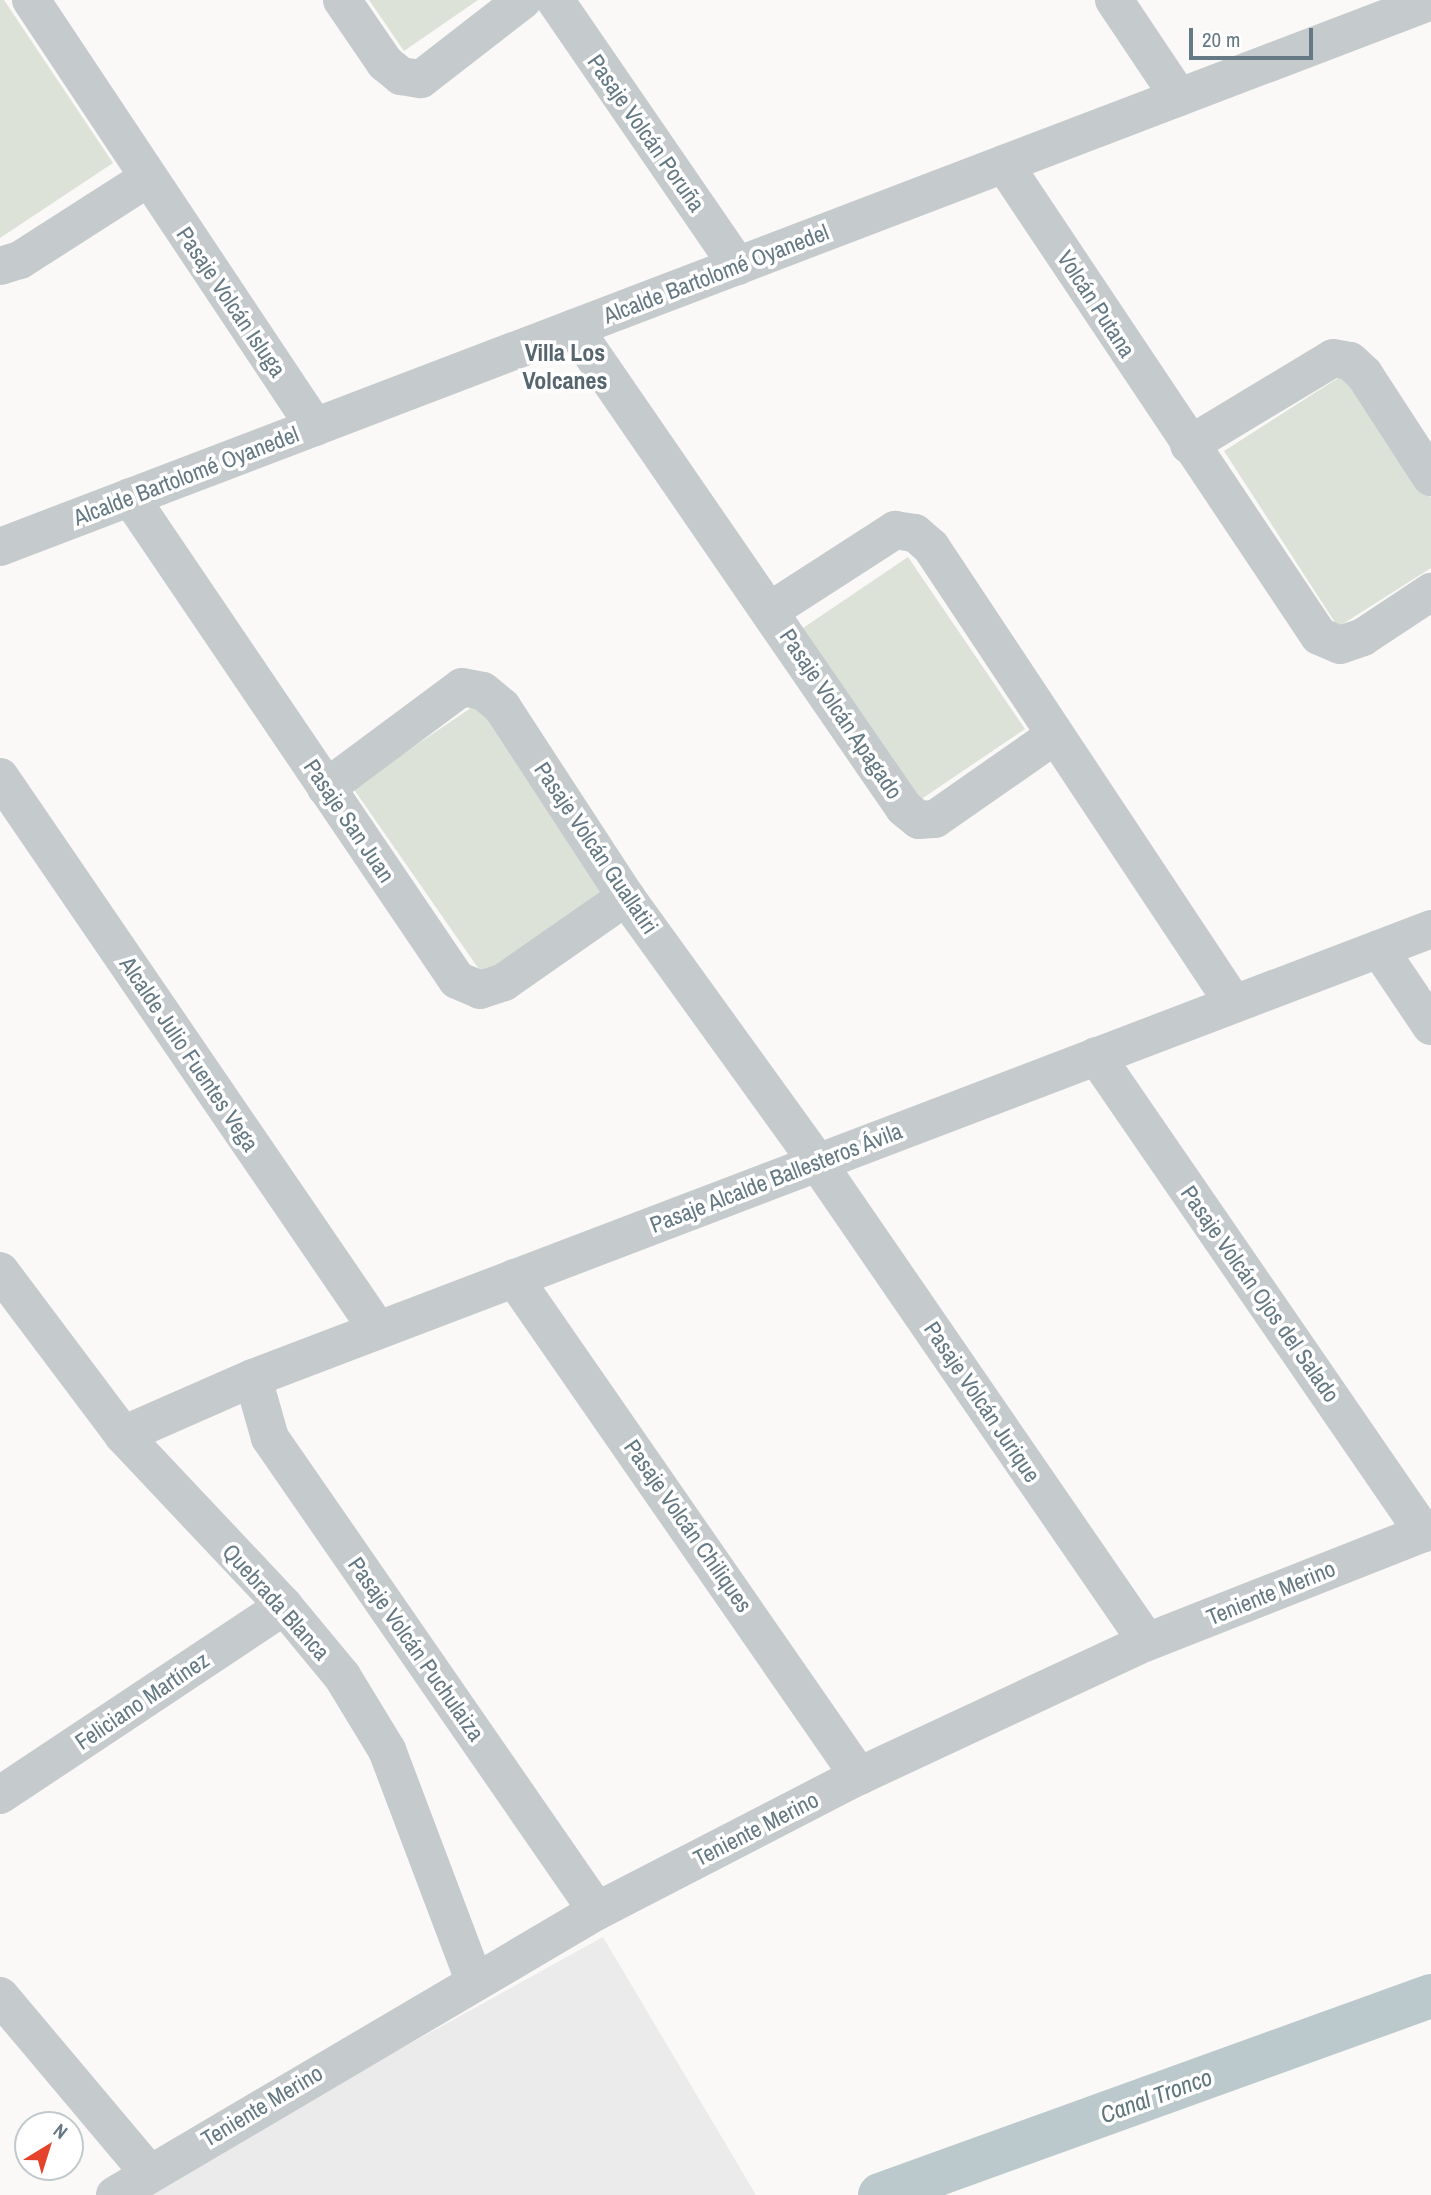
<!DOCTYPE html>
<html>
<head>
<meta charset="utf-8">
<style>
  body { margin:0 }
  #map { position:relative; width:1431px; height:2195px; overflow:hidden; background:#faf9f7; font-family:"Archivo Narrow",sans-serif }
  div>[style] { position:absolute }
  [style*='--x'] { left:calc(var(--x)*1px); top:calc(var(--y)*1px); width:calc(var(--w)*1px); rotate:calc(var(--a)*1deg) }
  .built>* { inset:0; background:#eaebea }
  .green>* { inset:0; background:#dce2d8 }
  .canal>* { height:44px; margin:-22px; padding:0 22px; transform-origin:22px; border-radius:22px; background:#bbc9cc }
  .minor>* { height:38px; margin:-19px; padding:0 19px; transform-origin:19px; border-radius:19px; background:#c5cacd }
  span { translate:-50% -50%; white-space:nowrap; text-align:center; line-height:1.15; -webkit-text-stroke:7px #fff; paint-order:stroke }
  .street-label { font-size:23px; color:#647983 }
  .neighbourhood-label { font-size:24px; color:#56666e; font-weight:700 }
  .water-label { font-size:24px; color:#5f777c; font-style:italic }
  .north { position:absolute; left:14px; top:2111px; width:70px; height:70px; box-sizing:border-box; background:#fff; border:2px solid #c1c9cd; border-radius:50%; rotate:38deg; font-size:19px; font-weight:700; line-height:28px; text-align:center; color:#647983 }
  .north::after { content:''; display:block; margin:auto; width:24px; height:32px; background:#e5432c; clip-path:polygon(50% 0,100% 100%,50% 72%,0 100%) }
  .scale { position:absolute; left:1189px; top:28px; width:124px; height:32px; box-sizing:border-box; border:4px solid #647983; border-top:0; padding-left:9px; font-size:21px; line-height:24px; white-space:nowrap; color:#647983; -webkit-text-stroke:5px #fff; paint-order:stroke }
</style>
</head>
<body>
<div id="map">
  <div class="built">
    <i style="clip-path:polygon(603px 1937px,756px 2195px,140px 2195px,156px 2184px)"></i>
  </div>
  <div class="green">
    <i style="clip-path:polygon(0 0,4px 0,113px 163px,0 238px)"></i>
    <i style="clip-path:polygon(369px 0,478px 0,404px 51px)"></i>
    <i style="clip-path:polygon(1349px 371px,1431px 498px,1431px 568px,1338px 627px,1224px 451px)"></i>
    <i style="clip-path:polygon(908px 557px,1025px 729px,920px 800px,803px 628px)"></i>
    <i style="clip-path:polygon(478px 703px,607px 890px,483px 975px,353px 788px)"></i>
  </div>
  <div class="canal">
    <i style="--x:880;--y:2195;--w:586;--a:-19.86"></i>
  </div>
  <div class="minor">
    <i style="--x:31;--y:0;--w:513;--a:56.37"></i>
    <i style="--x:342;--y:0;--w:76;--a:55.7"></i>
    <i style="--x:385;--y:63;--w:21;--a:39"></i>
    <i style="--x:401;--y:76;--w:20;--a:9"></i>
    <i style="--x:421;--y:79;--w:129;--a:-37.8"></i>
    <i style="--x:555;--y:0;--w:323;--a:55.5"></i>
    <i style="--x:1114;--y:0;--w:117;--a:56.2"></i>
    <i style="--x:1004;--y:164;--w:567;--a:56.28"></i>
    <i style="--x:1319;--y:636;--w:23;--a:23"></i>
    <i style="--x:1340;--y:645;--w:24;--a:-19"></i>
    <i style="--x:1363;--y:637;--w:82;--a:-33.5"></i>
    <i style="--x:0;--y:266;--w:21;--a:-17"></i>
    <i style="--x:20;--y:260;--w:152;--a:-32.6"></i>
    <i style="--x:574;--y:328;--w:582;--a:55.49"></i>
    <i style="--x:904;--y:808;--w:19;--a:39"></i>
    <i style="--x:919;--y:820;--w:16;--a:-4"></i>
    <i style="--x:935;--y:819;--w:145;--a:-34.9"></i>
    <i style="--x:1189;--y:445;--w:168;--a:-31.1"></i>
    <i style="--x:1333;--y:358;--w:17;--a:10"></i>
    <i style="--x:1350;--y:361;--w:19;--a:43"></i>
    <i style="--x:1364;--y:374;--w:123;--a:57"></i>
    <i style="--x:130;--y:497;--w:583;--a:55.9"></i>
    <i style="--x:457;--y:980;--w:25;--a:23"></i>
    <i style="--x:480;--y:990;--w:25;--a:-18"></i>
    <i style="--x:504;--y:982;--w:149;--a:-34.9"></i>
    <i style="--x:0;--y:547;--w:1532;--a:-20.88"></i>
    <i style="--x:771;--y:610;--w:148;--a:-32.8"></i>
    <i style="--x:895;--y:530;--w:20;--a:9"></i>
    <i style="--x:915;--y:533;--w:21;--a:41"></i>
    <i style="--x:931;--y:547;--w:548;--a:56.45"></i>
    <i style="--x:0;--y:777;--w:670;--a:55.65"></i>
    <i style="--x:326;--y:788;--w:169;--a:-36.6"></i>
    <i style="--x:462;--y:687;--w:21;--a:11"></i>
    <i style="--x:483;--y:691;--w:25;--a:40"></i>
    <i style="--x:502;--y:707;--w:227;--a:56.9"></i>
    <i style="--x:626;--y:897;--w:327;--a:54.2"></i>
    <i style="--x:817;--y:1162;--w:582;--a:55.49"></i>
    <i style="--x:1379;--y:949;--w:93;--a:56"></i>
    <i style="--x:1096;--y:1056;--w:579;--a:55.49"></i>
    <i style="--x:0;--y:1271;--w:205;--a:53.1"></i>
    <i style="--x:123;--y:1435;--w:235;--a:46.7"></i>
    <i style="--x:284;--y:1606;--w:91;--a:50.4"></i>
    <i style="--x:342;--y:1676;--w:87;--a:58.7"></i>
    <i style="--x:387;--y:1750;--w:246;--a:69.3"></i>
    <i style="--x:514;--y:1278;--w:606;--a:55.29"></i>
    <i style="--x:253;--y:1378;--w:62;--a:74.2"></i>
    <i style="--x:270;--y:1438;--w:575;--a:55.34"></i>
    <i style="--x:123;--y:1435;--w:142;--a:-23.7"></i>
    <i style="--x:253;--y:1378;--w:1261;--a:-20.86"></i>
    <i style="--x:0;--y:1795;--w:341;--a:-33.6"></i>
    <i style="--x:0;--y:1996;--w:231;--a:49.9"></i>
    <i style="--x:115;--y:2195;--w:559;--a:-30.51"></i>
    <i style="--x:597;--y:1911;--w:295;--a:-27.3"></i>
    <i style="--x:859;--y:1776;--w:318;--a:-25"></i>
    <i style="--x:1147;--y:1642;--w:305;--a:-21.5"></i>
  </div>
  <div class="street-label">
    <span style="left:646px;top:133px;rotate:55deg">Pasaje Volcán Poruña</span>
    <span style="left:716px;top:274px;rotate:-21deg">Alcalde Bartolomé Oyanedel</span>
    <span style="left:231px;top:302px;rotate:56deg">Pasaje Volcán Isluga</span>
    <span style="left:1096px;top:304px;rotate:57deg">Volcán Putana</span>
    <span style="left:186px;top:476px;rotate:-21deg">Alcalde Bartolomé Oyanedel</span>
    <span style="left:841px;top:714px;rotate:56deg">Pasaje Volcán Apagado</span>
    <span style="left:349px;top:821px;rotate:56deg">Pasaje San Juan</span>
    <span style="left:596px;top:848px;rotate:56deg">Pasaje Volcán Guallatiri</span>
    <span style="left:189px;top:1054px;rotate:56deg">Alcalde Julio Fuentes Vega</span>
    <span style="left:776px;top:1178px;rotate:-21deg">Pasaje Alcalde Ballesteros Ávila</span>
    <span style="left:1260px;top:1294px;rotate:55deg">Pasaje Volcán Ojos del Salado</span>
    <span style="left:982px;top:1402px;rotate:56deg">Pasaje Volcán Jurique</span>
    <span style="left:688px;top:1526px;rotate:55deg">Pasaje Volcán Chiliques</span>
    <span style="left:1271px;top:1593px;rotate:-22deg">Teniente Merino</span>
    <span style="left:276px;top:1602px;rotate:48deg">Quebrada Blanca</span>
    <span style="left:416px;top:1649px;rotate:55deg">Pasaje Volcán Puchulaiza</span>
    <span style="left:142px;top:1701px;rotate:-34deg">Feliciano Martínez</span>
    <span style="left:756px;top:1829px;rotate:-27deg">Teniente Merino</span>
    <span style="left:262px;top:2106px;rotate:-31deg">Teniente Merino</span>
  </div>
  <div class="neighbourhood-label">
    <span style="left:565px;top:367px">Villa Los<br>Volcanes</span>
  </div>
  <div class="water-label">
    <span style="left:1156px;top:2096px;rotate:-20deg">Canal Tronco</span>
  </div>
  <div class="north">N</div>
  <div class="scale">20 m</div>
</div>
</body>
</html>
